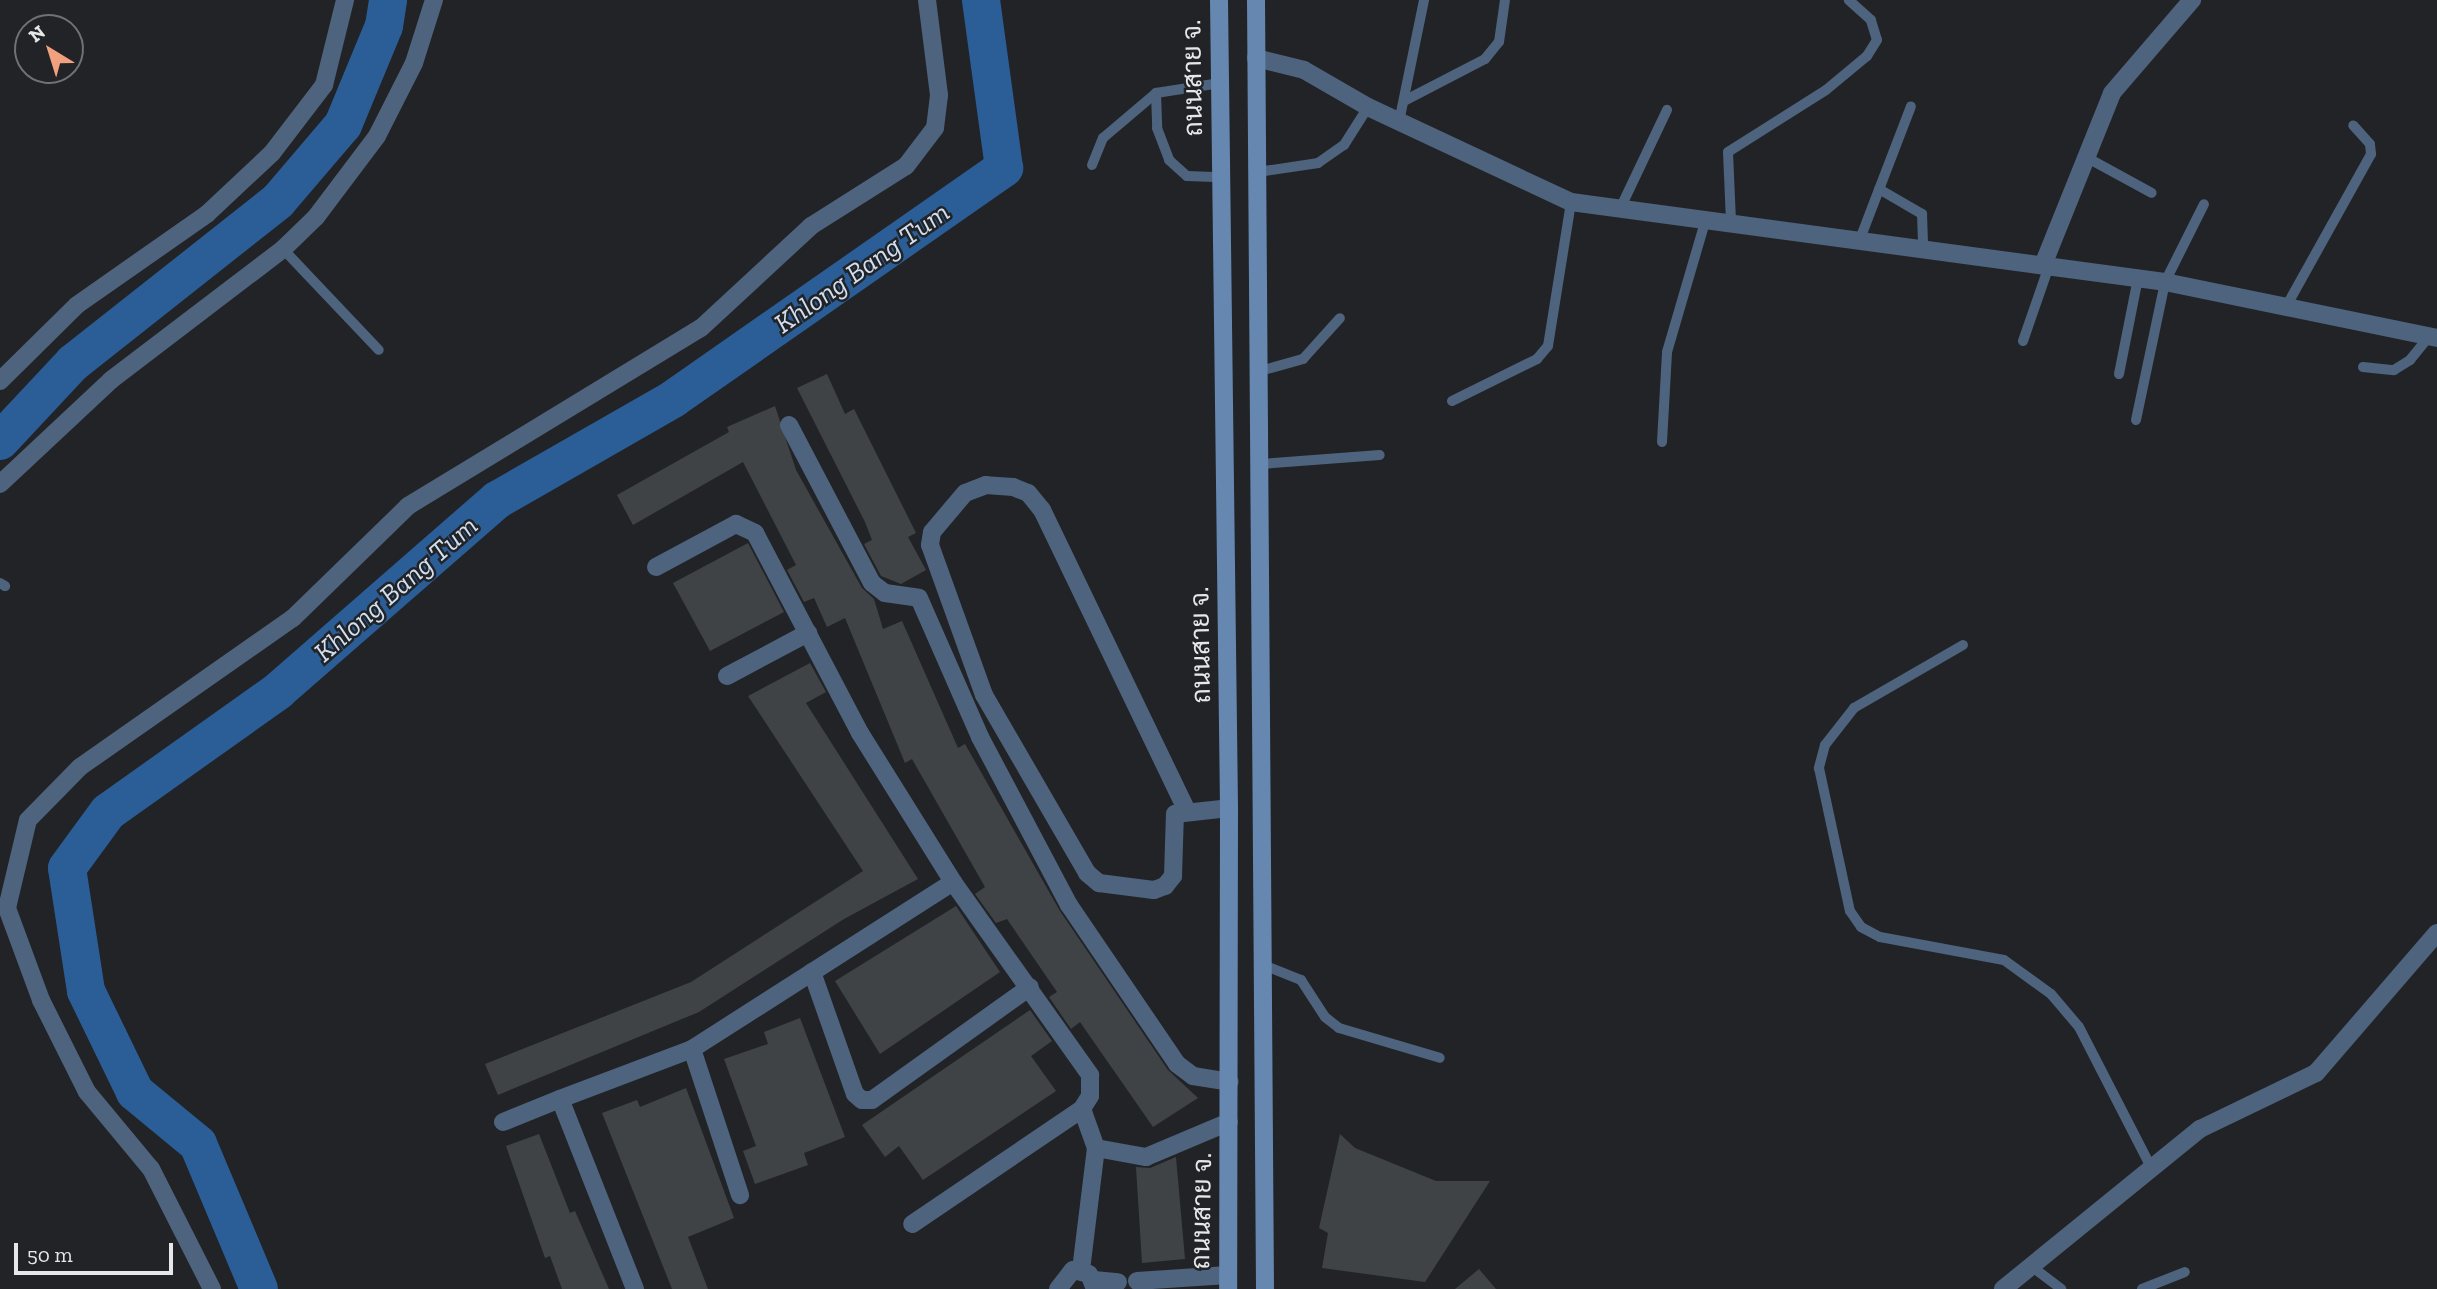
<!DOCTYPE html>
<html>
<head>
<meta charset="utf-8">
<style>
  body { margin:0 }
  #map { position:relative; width:2437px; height:1289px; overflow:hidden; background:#212326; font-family:"Zilla Slab",Sarabun,serif }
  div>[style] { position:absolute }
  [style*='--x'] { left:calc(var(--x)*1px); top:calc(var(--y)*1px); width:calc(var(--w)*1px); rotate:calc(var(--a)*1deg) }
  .river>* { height:38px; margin:-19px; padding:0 19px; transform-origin:19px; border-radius:19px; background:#2b5d97 }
  .building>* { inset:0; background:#404345 }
  .service>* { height:10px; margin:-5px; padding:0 5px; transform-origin:5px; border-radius:5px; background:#4e637d }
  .minor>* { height:18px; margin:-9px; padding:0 9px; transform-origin:9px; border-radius:9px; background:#4e637d }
  .secondary>* { height:18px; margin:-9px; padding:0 9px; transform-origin:9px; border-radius:9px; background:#6587b0 }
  span { translate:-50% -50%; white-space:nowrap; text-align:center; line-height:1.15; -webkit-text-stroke:5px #212326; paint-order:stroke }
  .street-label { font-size:26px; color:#e6e7e9 }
  .water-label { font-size:28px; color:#d1dff0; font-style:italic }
  .north { position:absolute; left:14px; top:14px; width:70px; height:70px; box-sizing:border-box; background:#212326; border:2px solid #707174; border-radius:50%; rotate:322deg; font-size:19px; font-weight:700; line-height:28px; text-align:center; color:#e6e7e9 }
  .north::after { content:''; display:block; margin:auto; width:24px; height:32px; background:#f2a17e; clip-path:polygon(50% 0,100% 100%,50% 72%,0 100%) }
  .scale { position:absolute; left:14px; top:1243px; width:159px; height:32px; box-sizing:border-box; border:4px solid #e6e7e9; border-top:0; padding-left:9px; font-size:21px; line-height:24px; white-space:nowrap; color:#e6e7e9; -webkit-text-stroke:5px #212326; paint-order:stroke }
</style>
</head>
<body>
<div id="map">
  <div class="river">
    <i style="--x:0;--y:441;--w:107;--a:-46.9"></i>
    <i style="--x:73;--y:363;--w:261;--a:-38.3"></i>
    <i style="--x:278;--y:201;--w:100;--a:-49.5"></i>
    <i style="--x:343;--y:125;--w:107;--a:-67.5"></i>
    <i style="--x:384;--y:26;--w:26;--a:-81"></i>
    <i style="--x:259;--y:1289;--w:157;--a:-112.8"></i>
    <i style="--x:198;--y:1144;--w:82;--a:-140.5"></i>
    <i style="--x:135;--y:1092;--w:112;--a:-115.9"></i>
    <i style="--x:86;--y:991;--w:124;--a:-98.8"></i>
    <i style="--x:67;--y:868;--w:69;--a:-53.8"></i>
    <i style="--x:108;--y:812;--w:209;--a:-35.4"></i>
    <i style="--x:278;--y:691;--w:291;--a:-41.1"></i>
    <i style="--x:497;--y:500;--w:203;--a:-29.8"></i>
    <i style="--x:673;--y:399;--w:404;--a:-34.9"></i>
    <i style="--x:1004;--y:168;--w:170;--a:-97.8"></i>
  </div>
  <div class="building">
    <i style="clip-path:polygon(827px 374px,845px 414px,854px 409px,916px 533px,908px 537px,926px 570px,901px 584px,881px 576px,864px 544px,872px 540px,865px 522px,797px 388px)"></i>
    <i style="clip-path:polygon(775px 406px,796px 470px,862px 588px,874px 599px,883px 629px,902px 621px,958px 748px,965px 744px,1060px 911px,1168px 1070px,1198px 1098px,1153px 1127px,1080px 1022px,1071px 1029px,1049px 997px,1057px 992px,1007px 919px,996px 923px,975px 894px,985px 887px,912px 759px,905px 763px,845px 618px,827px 627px,814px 598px,804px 602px,787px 570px,796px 565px,743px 462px,633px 525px,617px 495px,729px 432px,727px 427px)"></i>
    <i style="clip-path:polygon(748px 543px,784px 612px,710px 651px,673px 583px)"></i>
    <i style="clip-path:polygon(810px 663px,826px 692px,806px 703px,918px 879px,844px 919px,699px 1012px,498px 1095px,485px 1064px,691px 982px,863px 871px,748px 696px)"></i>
    <i style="clip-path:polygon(956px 906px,1000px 972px,880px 1054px,835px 981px)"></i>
    <i style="clip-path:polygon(1030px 1010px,1052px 1041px,1031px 1056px,1056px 1091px,923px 1180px,899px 1146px,885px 1157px,862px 1125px)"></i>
    <i style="clip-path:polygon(800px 1018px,845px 1137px,804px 1153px,808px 1165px,755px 1184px,743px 1151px,756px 1146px,724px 1059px,768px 1044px,764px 1032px)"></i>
    <i style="clip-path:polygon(686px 1088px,734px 1218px,688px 1237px,708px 1289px,672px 1289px,602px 1113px,637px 1100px,640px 1107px)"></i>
    <i style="clip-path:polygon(539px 1134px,570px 1213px,575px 1211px,609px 1289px,562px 1289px,550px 1256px,545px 1258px,506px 1146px)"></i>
    <i style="clip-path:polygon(1340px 1134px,1355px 1148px,1436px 1181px,1490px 1181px,1425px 1282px,1322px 1268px,1328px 1233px,1319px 1228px)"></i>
    <i style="clip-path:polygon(1176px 1157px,1185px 1259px,1142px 1263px,1136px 1167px,1150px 1168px)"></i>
    <i style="clip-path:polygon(1479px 1269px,1496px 1289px,1455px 1289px)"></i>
  </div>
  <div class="service">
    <i style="--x:1156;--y:93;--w:35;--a:88"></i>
    <i style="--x:1157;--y:128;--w:34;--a:69"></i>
    <i style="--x:1169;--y:160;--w:24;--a:42"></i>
    <i style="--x:1187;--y:176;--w:34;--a:2"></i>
    <i style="--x:1404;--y:101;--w:91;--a:-27.4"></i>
    <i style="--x:1485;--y:59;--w:22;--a:-51"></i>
    <i style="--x:1499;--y:42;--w:42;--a:-81.9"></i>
    <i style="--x:1399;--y:122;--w:125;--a:-78.4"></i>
    <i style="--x:2084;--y:156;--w:77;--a:28.6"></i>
    <i style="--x:1092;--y:165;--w:29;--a:-68"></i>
    <i style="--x:1103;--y:138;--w:70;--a:-40.3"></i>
    <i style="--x:1156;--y:93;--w:65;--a:-8.9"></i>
    <i style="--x:1258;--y:172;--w:61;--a:-8.5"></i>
    <i style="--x:1318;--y:163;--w:32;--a:-35"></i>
    <i style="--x:1344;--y:145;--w:45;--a:-57.7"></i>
    <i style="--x:1879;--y:189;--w:50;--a:30.2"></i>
    <i style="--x:1922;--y:214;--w:34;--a:88"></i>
    <i style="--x:1619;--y:211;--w:112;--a:-64.6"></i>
    <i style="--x:1731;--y:221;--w:69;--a:-92.5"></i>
    <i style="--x:1728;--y:152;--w:116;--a:-32.3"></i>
    <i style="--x:1826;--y:90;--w:53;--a:-39.7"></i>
    <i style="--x:1867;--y:56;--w:19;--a:-58"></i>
    <i style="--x:1877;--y:40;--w:21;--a:-107"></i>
    <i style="--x:1871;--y:20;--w:30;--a:-138"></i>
    <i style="--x:1860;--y:239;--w:142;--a:-69"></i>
    <i style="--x:283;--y:249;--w:139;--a:46.5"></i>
    <i style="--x:2287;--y:305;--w:173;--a:-60.9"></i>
    <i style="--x:2371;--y:154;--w:10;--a:-96"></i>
    <i style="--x:2370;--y:144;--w:25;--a:-132"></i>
    <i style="--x:2023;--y:341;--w:79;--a:-70.9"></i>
    <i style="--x:2363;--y:367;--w:31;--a:6"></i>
    <i style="--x:2394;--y:370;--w:19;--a:-32"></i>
    <i style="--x:2410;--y:360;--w:33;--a:-51"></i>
    <i style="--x:1260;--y:371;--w:45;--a:-15.6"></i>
    <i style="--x:1303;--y:359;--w:55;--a:-47.9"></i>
    <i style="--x:2119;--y:374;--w:98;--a:-78.8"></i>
    <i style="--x:1452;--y:401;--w:95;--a:-26.3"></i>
    <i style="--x:1537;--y:359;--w:17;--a:-50"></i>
    <i style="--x:1548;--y:346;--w:146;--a:-80.9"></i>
    <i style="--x:2136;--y:420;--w:141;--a:-78.1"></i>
    <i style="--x:2165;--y:282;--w:87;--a:-63.4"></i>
    <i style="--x:1662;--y:442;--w:90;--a:-86.8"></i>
    <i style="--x:1667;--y:352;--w:139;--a:-73.7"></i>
    <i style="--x:1261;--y:464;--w:119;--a:-4.3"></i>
    <i style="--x:0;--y:583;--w:6;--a:31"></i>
    <i style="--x:1963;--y:645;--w:126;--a:150"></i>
    <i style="--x:1854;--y:708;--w:47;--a:128.1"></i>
    <i style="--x:1825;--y:745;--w:24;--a:105"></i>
    <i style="--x:1819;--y:768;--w:146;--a:77.8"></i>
    <i style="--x:1850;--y:911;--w:19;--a:55"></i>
    <i style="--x:1861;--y:927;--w:21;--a:28"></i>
    <i style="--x:1880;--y:937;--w:126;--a:10.5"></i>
    <i style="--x:2004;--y:960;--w:58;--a:35.9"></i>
    <i style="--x:2051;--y:994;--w:43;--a:49.7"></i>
    <i style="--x:2079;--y:1027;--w:155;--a:62.8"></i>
    <i style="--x:1266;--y:966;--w:38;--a:22"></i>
    <i style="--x:1301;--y:980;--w:44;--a:57"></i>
    <i style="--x:1325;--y:1017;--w:18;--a:38"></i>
    <i style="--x:1339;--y:1028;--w:105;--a:16.5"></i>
    <i style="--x:2031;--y:1266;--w:38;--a:37"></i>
    <i style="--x:2142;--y:1289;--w:46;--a:-21.6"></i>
  </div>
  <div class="minor">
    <i style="--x:1256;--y:58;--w:49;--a:14"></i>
    <i style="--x:1304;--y:70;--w:74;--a:30"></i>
    <i style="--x:1368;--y:107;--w:224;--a:25.1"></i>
    <i style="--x:1571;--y:202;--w:599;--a:7.67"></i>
    <i style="--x:2165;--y:282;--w:278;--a:11.6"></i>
    <i style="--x:2043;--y:265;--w:185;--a:-68.1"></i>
    <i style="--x:2112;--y:93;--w:123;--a:-49.3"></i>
    <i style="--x:0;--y:381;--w:108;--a:-44.6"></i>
    <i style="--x:77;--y:305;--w:159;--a:-35"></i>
    <i style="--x:207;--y:214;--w:89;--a:-43.2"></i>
    <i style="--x:272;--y:153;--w:86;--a:-52.6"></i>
    <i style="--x:324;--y:85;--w:88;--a:-76.1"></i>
    <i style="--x:789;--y:425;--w:178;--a:62.3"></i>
    <i style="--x:872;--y:583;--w:16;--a:38"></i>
    <i style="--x:885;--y:593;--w:34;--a:8"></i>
    <i style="--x:919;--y:598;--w:152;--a:66.3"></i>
    <i style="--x:980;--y:737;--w:190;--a:62.1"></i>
    <i style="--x:1069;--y:905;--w:192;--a:55.8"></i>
    <i style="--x:1177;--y:1064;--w:20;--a:37"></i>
    <i style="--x:1193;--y:1076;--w:37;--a:9"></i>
    <i style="--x:0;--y:484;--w:152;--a:-43.1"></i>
    <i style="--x:111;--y:380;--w:216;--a:-37.3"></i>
    <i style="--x:283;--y:249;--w:46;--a:-44.1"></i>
    <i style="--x:316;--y:217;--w:101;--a:-53"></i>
    <i style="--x:377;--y:136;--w:82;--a:-63.1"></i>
    <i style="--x:414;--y:63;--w:66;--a:-72.4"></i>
    <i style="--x:656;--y:567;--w:91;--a:-28.3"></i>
    <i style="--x:736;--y:524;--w:21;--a:25"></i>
    <i style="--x:755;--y:533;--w:226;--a:62.3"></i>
    <i style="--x:860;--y:733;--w:176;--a:58"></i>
    <i style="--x:953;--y:882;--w:237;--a:54.6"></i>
    <i style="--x:1090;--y:1075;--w:21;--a:90"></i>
    <i style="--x:1090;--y:1096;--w:15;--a:122"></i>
    <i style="--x:1082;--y:1109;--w:205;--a:145.9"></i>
    <i style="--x:727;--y:676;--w:92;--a:-28"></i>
    <i style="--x:1186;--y:809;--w:332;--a:-115.7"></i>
    <i style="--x:1042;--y:510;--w:22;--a:-129"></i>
    <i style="--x:1028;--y:493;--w:16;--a:-158"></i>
    <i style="--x:1013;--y:487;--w:27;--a:-176"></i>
    <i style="--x:986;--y:485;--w:22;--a:159"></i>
    <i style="--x:965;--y:493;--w:51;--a:130.2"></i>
    <i style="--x:932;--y:532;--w:13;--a:99"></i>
    <i style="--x:930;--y:545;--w:159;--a:70.2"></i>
    <i style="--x:984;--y:695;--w:206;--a:59.9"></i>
    <i style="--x:1087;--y:873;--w:16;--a:40"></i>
    <i style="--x:1099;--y:883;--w:55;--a:7.3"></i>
    <i style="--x:1154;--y:890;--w:12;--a:-20"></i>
    <i style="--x:1165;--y:886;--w:13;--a:-51"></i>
    <i style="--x:1173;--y:876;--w:62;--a:-88.2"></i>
    <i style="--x:1175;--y:814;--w:54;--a:-6.3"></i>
    <i style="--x:812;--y:972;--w:129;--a:70.6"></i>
    <i style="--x:855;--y:1094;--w:9;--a:41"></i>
    <i style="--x:862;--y:1100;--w:10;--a:0"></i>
    <i style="--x:872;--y:1100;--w:194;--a:-35.6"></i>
    <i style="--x:692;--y:1049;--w:154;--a:71.8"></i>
    <i style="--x:503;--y:1122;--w:61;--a:-22"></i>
    <i style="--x:1096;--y:1148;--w:51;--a:10.2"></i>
    <i style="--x:1146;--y:1157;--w:90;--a:-22.9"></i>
    <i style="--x:1081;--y:1270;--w:123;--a:-83"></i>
    <i style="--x:1096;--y:1148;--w:41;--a:-109.7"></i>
    <i style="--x:1094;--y:1280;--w:24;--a:5"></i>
    <i style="--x:1137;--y:1281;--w:91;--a:-3.8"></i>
    <i style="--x:212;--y:1289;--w:135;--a:-116.9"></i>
    <i style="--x:151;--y:1169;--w:100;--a:-129.7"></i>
    <i style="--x:87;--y:1092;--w:103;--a:-116.6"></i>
    <i style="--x:41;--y:1000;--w:98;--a:-110.3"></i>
    <i style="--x:7;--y:908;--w:90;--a:-76.6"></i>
    <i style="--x:28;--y:820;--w:74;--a:-45.5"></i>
    <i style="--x:80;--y:767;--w:260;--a:-35"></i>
    <i style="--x:293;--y:618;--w:161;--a:-44.2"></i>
    <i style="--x:408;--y:506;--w:343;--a:-31.3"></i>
    <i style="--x:701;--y:328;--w:150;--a:-42.8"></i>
    <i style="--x:811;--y:226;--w:112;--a:-32.3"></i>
    <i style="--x:906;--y:166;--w:48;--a:-52.7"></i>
    <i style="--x:935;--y:128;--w:33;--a:-83"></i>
    <i style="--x:939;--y:95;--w:96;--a:-97.2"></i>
    <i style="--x:635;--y:1289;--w:204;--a:-111.5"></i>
    <i style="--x:560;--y:1099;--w:141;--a:-20.7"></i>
    <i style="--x:692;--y:1049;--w:310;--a:-32.6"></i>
    <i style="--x:1058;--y:1289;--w:24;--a:-52"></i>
    <i style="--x:1073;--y:1270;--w:16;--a:14"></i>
    <i style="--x:1089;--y:1274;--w:16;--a:68"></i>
    <i style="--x:2003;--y:1289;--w:254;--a:-39.1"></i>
    <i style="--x:2200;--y:1129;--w:129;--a:-25.8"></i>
    <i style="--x:2316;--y:1073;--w:185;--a:-49.2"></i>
  </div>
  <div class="secondary">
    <i style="--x:1219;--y:0;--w:808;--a:89.29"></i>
    <i style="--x:1229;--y:808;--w:481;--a:90.1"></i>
    <i style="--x:1256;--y:0;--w:1289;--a:89.6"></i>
  </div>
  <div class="street-label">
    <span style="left:1193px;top:78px;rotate:-91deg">ถนนสาย จ.</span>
    <span style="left:1201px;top:645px;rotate:-91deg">ถนนสาย จ.</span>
    <span style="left:1202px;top:1211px;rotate:-89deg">ถนนสาย จ.</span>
  </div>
  <div class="water-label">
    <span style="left:862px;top:268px;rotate:-35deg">Khlong Bang Tum</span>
    <span style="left:396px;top:589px;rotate:-41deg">Khlong Bang Tum</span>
  </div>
  <div class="north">N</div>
  <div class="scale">50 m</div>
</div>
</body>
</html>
